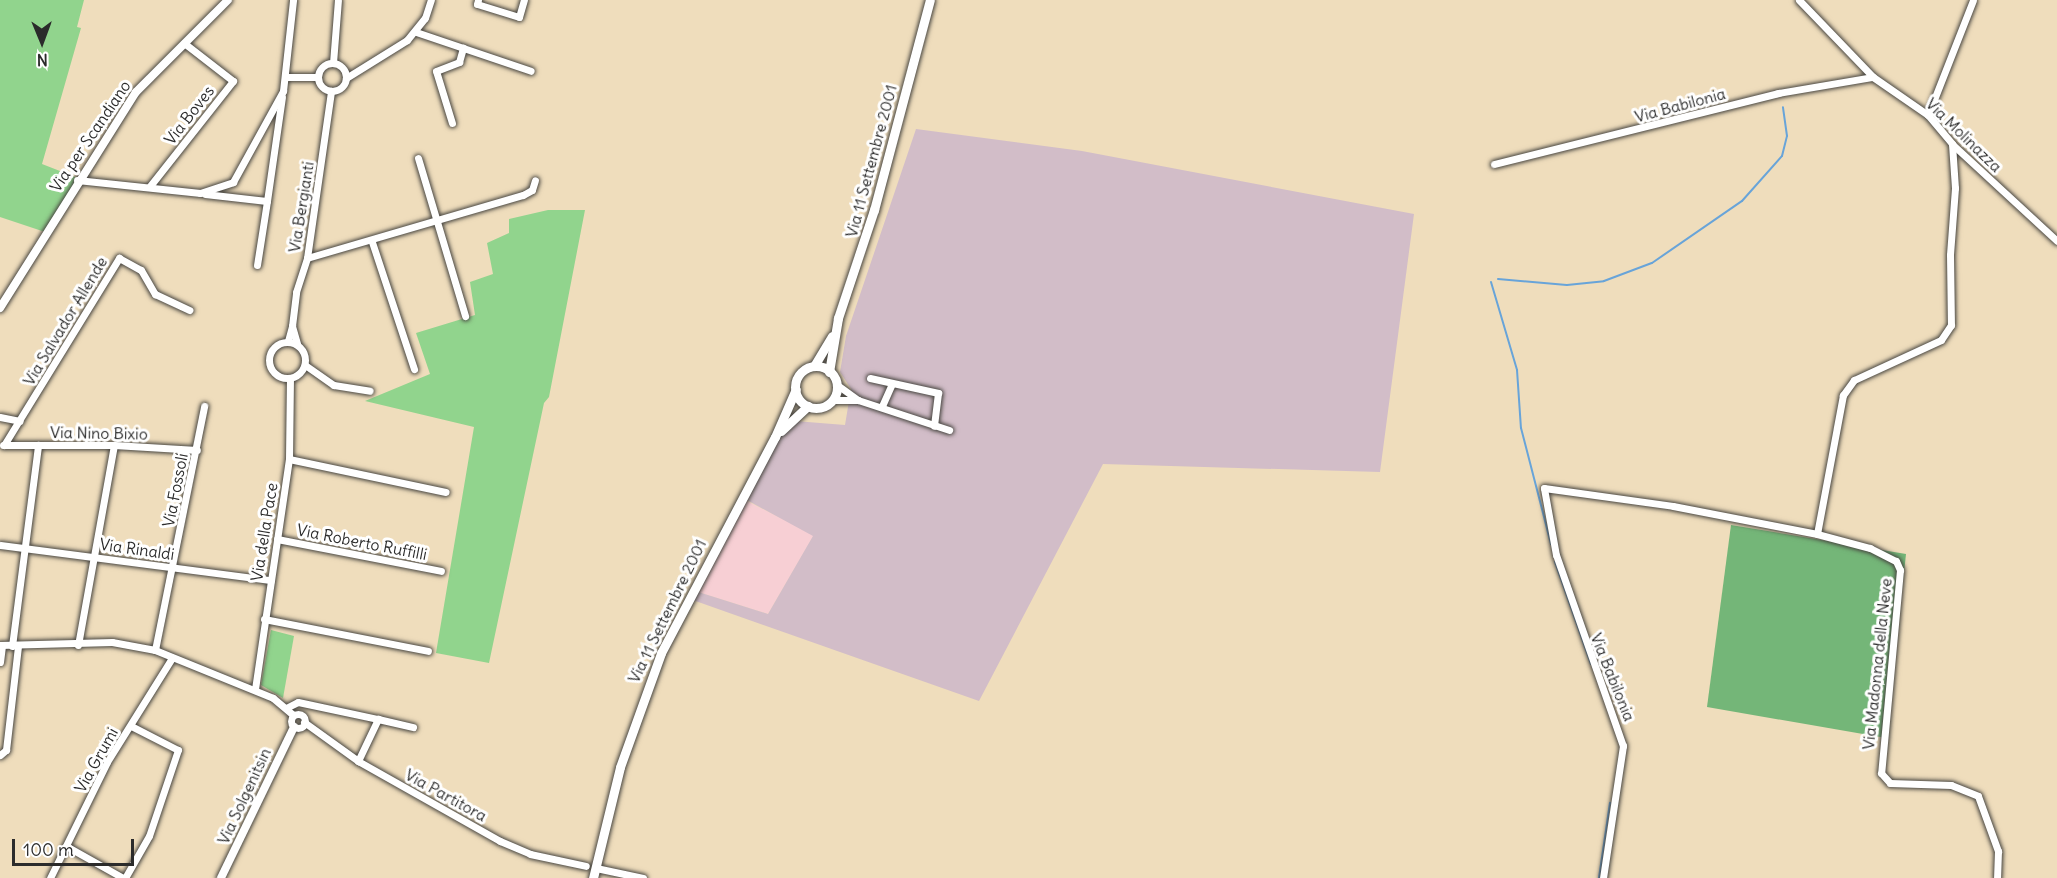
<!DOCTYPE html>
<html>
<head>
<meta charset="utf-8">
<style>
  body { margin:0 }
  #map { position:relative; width:2057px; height:878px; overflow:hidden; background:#efddbc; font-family:Delius,sans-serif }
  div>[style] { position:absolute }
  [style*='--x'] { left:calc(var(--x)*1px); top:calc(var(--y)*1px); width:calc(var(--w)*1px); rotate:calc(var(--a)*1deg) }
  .built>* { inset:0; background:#f7cfd4 }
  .industrial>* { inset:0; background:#d2bdc8 }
  .green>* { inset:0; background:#91d48d }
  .forest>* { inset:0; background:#74b678 }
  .stream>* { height:2px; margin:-1px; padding:0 1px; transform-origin:1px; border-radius:1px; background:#68a4d9 }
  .roads { filter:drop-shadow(0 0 2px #484641) drop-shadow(0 0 2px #484641) }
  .minor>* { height:7px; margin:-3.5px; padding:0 3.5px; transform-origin:3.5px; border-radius:3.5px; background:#fff }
  .minor>.ring { margin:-3.5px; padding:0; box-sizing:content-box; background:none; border:7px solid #fff; border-radius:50% }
  .tertiary>* { height:8px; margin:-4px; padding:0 4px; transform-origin:4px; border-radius:4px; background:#fff }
  .secondary>* { height:9px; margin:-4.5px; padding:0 4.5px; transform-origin:4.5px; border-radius:4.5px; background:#fff }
  .secondary>.ring { margin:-4.5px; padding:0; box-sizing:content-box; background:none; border:9px solid #fff; border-radius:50% }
  span { translate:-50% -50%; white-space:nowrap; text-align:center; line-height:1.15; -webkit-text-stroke:6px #fff; paint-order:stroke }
  .street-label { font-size:16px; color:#2b2b2b }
  .north { position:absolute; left:12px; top:12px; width:60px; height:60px; -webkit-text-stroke:4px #fff; paint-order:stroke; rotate:179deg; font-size:16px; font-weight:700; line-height:24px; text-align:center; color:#2b2b2b }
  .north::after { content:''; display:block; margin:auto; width:21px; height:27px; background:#2b2b2b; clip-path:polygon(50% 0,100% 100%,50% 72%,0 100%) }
  .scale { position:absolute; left:12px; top:839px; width:122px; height:27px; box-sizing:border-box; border:3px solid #2b2b2b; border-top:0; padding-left:8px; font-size:18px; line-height:21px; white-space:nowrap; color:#2b2b2b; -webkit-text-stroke:4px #fff; paint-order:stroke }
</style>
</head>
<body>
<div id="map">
  <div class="built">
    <i style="clip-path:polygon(745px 500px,814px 535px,768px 614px,698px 592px)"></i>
  </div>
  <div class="industrial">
    <i style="clip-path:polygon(916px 129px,1082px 151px,1414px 214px,1380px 472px,1103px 464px,979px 701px,687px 598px,692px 590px,768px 614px,813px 536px,743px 498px,777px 437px,795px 421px,845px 425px,851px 389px,840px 372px,846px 336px)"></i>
  </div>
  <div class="green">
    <i style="clip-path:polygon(0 0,84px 0,77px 27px,81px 28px,42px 164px,83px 180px,51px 234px,0 217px)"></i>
    <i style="clip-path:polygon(548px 210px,585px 210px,549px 397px,544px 403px,489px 663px,436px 653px,474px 427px,365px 401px,430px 374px,416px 333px,475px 315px,470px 282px,493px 274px,487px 243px,509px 233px,509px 219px)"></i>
    <i style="clip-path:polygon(271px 630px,294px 636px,283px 698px,261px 685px)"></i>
  </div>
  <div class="forest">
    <i style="clip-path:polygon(1731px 525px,1906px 554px,1886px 738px,1707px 707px)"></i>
  </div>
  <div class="stream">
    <i style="--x:1498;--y:279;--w:69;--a:5"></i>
    <i style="--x:1567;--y:285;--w:37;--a:-6"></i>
    <i style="--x:1604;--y:281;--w:51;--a:-20.6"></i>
    <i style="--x:1652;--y:263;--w:109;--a:-34.6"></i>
    <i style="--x:1742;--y:201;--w:60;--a:-48.4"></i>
    <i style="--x:1782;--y:156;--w:21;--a:-76"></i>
    <i style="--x:1787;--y:136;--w:29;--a:-98"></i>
    <i style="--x:1491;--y:282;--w:92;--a:73.5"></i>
    <i style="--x:1517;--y:370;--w:58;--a:86.1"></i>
    <i style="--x:1521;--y:428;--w:120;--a:75.5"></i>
    <i style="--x:1555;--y:562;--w:108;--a:70.6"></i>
    <i style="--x:1599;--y:878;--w:76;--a:-81.7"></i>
  </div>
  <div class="roads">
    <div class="minor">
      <i style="--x:478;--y:0;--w:4;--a:104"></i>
      <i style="--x:477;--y:4;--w:44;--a:17.2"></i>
      <i style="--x:519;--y:17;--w:18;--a:-74"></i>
      <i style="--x:1799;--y:0;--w:107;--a:46.1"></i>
      <i style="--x:1873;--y:77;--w:67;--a:34.6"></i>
      <i style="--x:1928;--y:115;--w:38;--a:50"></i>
      <i style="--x:1952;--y:144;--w:143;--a:42.7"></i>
      <i style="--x:416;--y:32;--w:121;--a:18.7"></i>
      <i style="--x:333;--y:63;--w:63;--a:-85.5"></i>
      <i class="ring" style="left:318px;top:63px;width:21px;height:21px"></i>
      <i style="--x:285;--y:77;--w:33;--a:0"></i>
      <i style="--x:346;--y:78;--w:72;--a:-31.9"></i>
      <i style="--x:407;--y:40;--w:28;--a:-51"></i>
      <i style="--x:425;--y:18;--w:19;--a:-72"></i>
      <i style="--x:1928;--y:115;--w:123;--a:-68.6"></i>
      <i style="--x:452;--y:123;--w:54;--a:-107.1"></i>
      <i style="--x:436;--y:71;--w:25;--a:-21"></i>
      <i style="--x:459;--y:62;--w:15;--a:-74"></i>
      <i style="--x:1952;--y:144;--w:44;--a:86.1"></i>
      <i style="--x:1955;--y:188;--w:67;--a:94.3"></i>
      <i style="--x:1950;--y:255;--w:70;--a:89.2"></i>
      <i style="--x:1951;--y:325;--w:18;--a:124"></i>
      <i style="--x:1941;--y:340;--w:96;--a:155.3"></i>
      <i style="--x:1854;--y:380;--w:19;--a:126"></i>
      <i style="--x:1843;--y:395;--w:141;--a:100.6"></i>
      <i style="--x:1817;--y:534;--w:55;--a:14.8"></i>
      <i style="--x:1870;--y:548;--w:29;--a:27"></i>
      <i style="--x:1896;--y:561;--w:10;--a:66"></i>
      <i style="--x:1900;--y:570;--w:204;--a:95.3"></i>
      <i style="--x:1881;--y:773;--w:13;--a:48"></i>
      <i style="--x:1890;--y:783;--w:61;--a:1.9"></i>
      <i style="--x:1951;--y:785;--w:29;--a:22"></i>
      <i style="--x:1978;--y:796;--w:59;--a:70"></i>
      <i style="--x:1998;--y:851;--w:27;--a:92"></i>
      <i style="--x:418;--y:158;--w:165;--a:73.4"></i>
      <i style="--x:1494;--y:164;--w:293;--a:-14"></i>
      <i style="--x:1778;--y:93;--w:96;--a:-9.6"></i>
      <i style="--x:77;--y:180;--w:124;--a:6"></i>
      <i style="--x:200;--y:193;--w:35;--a:-18"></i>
      <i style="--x:233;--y:182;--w:104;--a:-61.2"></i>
      <i style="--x:283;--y:91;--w:92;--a:-83.7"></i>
      <i style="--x:150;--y:186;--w:134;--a:-51.7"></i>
      <i style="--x:233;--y:81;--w:62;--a:-142.2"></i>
      <i style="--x:205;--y:194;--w:62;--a:6.4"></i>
      <i style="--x:267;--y:201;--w:105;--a:-81.8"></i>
      <i style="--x:372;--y:242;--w:134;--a:71.7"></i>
      <i style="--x:307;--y:258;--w:225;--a:-16.3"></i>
      <i style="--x:523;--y:195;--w:10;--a:-29"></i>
      <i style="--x:532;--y:190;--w:10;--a:-73"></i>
      <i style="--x:257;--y:265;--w:65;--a:-81.1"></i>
      <i style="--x:292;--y:326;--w:34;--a:-83"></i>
      <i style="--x:296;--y:292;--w:36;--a:-72"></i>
      <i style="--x:307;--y:258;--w:169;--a:-81.8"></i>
      <i style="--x:288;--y:341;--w:16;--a:-75"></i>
      <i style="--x:292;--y:326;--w:19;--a:74"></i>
      <i class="ring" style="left:269px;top:342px;width:29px;height:29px"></i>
      <i style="--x:305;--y:365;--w:35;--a:35"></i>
      <i style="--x:334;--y:385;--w:36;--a:9"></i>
      <i style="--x:870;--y:378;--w:70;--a:12.4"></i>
      <i style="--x:938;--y:393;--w:33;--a:97"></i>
      <i style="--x:832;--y:400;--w:26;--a:0"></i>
      <i style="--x:858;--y:400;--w:26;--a:-144"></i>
      <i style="--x:858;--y:400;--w:96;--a:18.2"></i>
      <i style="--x:882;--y:406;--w:24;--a:-66"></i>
      <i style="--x:0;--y:417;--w:20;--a:11"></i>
      <i style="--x:3;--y:445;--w:111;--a:0"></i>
      <i style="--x:114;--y:445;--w:83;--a:3.4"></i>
      <i style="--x:4;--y:445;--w:220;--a:-58.4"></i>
      <i style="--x:119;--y:258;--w:25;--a:29"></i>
      <i style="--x:141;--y:270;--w:28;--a:60"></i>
      <i style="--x:155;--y:294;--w:38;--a:25"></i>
      <i style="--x:289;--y:459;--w:160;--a:11.9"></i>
      <i style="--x:277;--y:539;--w:167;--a:11"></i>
      <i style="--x:0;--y:545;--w:273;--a:7.4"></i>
      <i style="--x:264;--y:619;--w:167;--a:11"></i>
      <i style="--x:0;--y:645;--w:112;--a:-1.5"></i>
      <i style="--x:112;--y:642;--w:44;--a:10.5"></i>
      <i style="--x:155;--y:650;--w:127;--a:22.1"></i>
      <i style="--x:273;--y:698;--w:26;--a:40"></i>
      <i style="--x:78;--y:645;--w:203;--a:-79.8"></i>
      <i style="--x:12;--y:646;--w:203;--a:-82.6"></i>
      <i style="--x:155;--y:650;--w:249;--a:-78.6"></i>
      <i style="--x:0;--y:662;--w:17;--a:-83"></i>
      <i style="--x:255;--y:689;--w:232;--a:-81.6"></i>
      <i style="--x:289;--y:459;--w:81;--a:-89.3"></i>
      <i style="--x:286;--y:708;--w:13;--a:-27"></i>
      <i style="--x:298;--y:702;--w:82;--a:12"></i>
      <i class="ring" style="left:291px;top:714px;width:7px;height:7px"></i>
      <i style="--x:304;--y:722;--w:67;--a:35.8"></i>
      <i style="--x:358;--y:761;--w:163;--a:29.4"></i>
      <i style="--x:500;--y:841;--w:33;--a:23"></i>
      <i style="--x:530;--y:854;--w:57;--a:12.1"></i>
      <i style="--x:0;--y:755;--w:8;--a:-40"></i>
      <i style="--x:6;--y:750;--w:104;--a:-83.4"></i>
      <i style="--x:358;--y:761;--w:47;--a:-64.5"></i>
      <i style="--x:378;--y:719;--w:36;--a:13"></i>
      <i style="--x:66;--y:846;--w:65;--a:29.3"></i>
      <i style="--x:596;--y:868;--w:48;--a:12"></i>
      <i style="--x:50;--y:878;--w:129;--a:-63.8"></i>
      <i style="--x:107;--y:762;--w:123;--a:-58"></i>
      <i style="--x:125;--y:878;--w:48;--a:-60.3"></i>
      <i style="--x:149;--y:836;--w:91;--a:-71.4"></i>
      <i style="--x:178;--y:750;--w:53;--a:-152.9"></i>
      <i style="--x:1603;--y:878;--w:134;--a:-81.4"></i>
      <i style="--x:1623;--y:746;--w:202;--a:-109.3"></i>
      <i style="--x:1556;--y:555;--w:68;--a:-100.2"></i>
      <i style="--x:1544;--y:488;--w:130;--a:7.9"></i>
      <i style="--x:1673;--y:506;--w:147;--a:11"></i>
    </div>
    <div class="tertiary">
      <i style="--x:0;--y:308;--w:255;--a:-57.8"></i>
      <i style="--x:136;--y:92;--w:130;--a:-45"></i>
      <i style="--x:221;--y:878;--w:168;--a:-64.2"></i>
    </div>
    <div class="secondary">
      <i style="--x:814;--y:366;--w:35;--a:-59"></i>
      <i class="ring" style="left:795px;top:366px;width:33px;height:33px"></i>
      <i style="--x:829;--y:372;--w:55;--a:-80.5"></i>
      <i style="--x:838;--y:318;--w:114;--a:-71.6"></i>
      <i style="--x:874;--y:210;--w:217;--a:-75.1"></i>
      <i style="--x:781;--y:431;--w:37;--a:-43"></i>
      <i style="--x:593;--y:878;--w:114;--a:-76.3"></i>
      <i style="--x:620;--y:767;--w:121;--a:-70.2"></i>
      <i style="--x:661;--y:653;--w:244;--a:-62.2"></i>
      <i style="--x:775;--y:437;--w:52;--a:-66.4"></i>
    </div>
  </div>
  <div class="street-label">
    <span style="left:1680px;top:105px;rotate:-15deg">Via Babilonia</span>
    <span style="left:189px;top:115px;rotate:-52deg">Via Boves</span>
    <span style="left:1964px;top:135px;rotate:44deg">Via Molinazza</span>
    <span style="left:90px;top:136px;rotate:-56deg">Via per Scandiano</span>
    <span style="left:871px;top:161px;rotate:-75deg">Via 11 Settembre 2001</span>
    <span style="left:301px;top:207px;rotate:-81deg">Via Bergianti</span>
    <span style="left:65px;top:321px;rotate:-59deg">Via Salvador Allende</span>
    <span style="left:99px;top:433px;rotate:1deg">Via Nino Bixio</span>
    <span style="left:175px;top:490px;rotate:-79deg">Via Fossoli</span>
    <span style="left:264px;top:532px;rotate:-81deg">Via della Pace</span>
    <span style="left:362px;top:542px;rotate:11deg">Via Roberto Ruffilli</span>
    <span style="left:137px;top:549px;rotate:8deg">Via Rinaldi</span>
    <span style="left:667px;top:611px;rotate:-64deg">Via 11 Settembre 2001</span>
    <span style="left:1877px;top:664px;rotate:-84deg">Via Madonna della Neve</span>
    <span style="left:1613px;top:677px;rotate:68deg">Via Babilonia</span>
    <span style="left:96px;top:760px;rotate:-61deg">Via Grumi</span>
    <span style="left:446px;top:795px;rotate:29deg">Via Partitora</span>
    <span style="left:244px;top:796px;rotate:-65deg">Via Solgenitsin</span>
  </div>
  <div class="north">N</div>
  <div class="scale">100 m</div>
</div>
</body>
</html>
